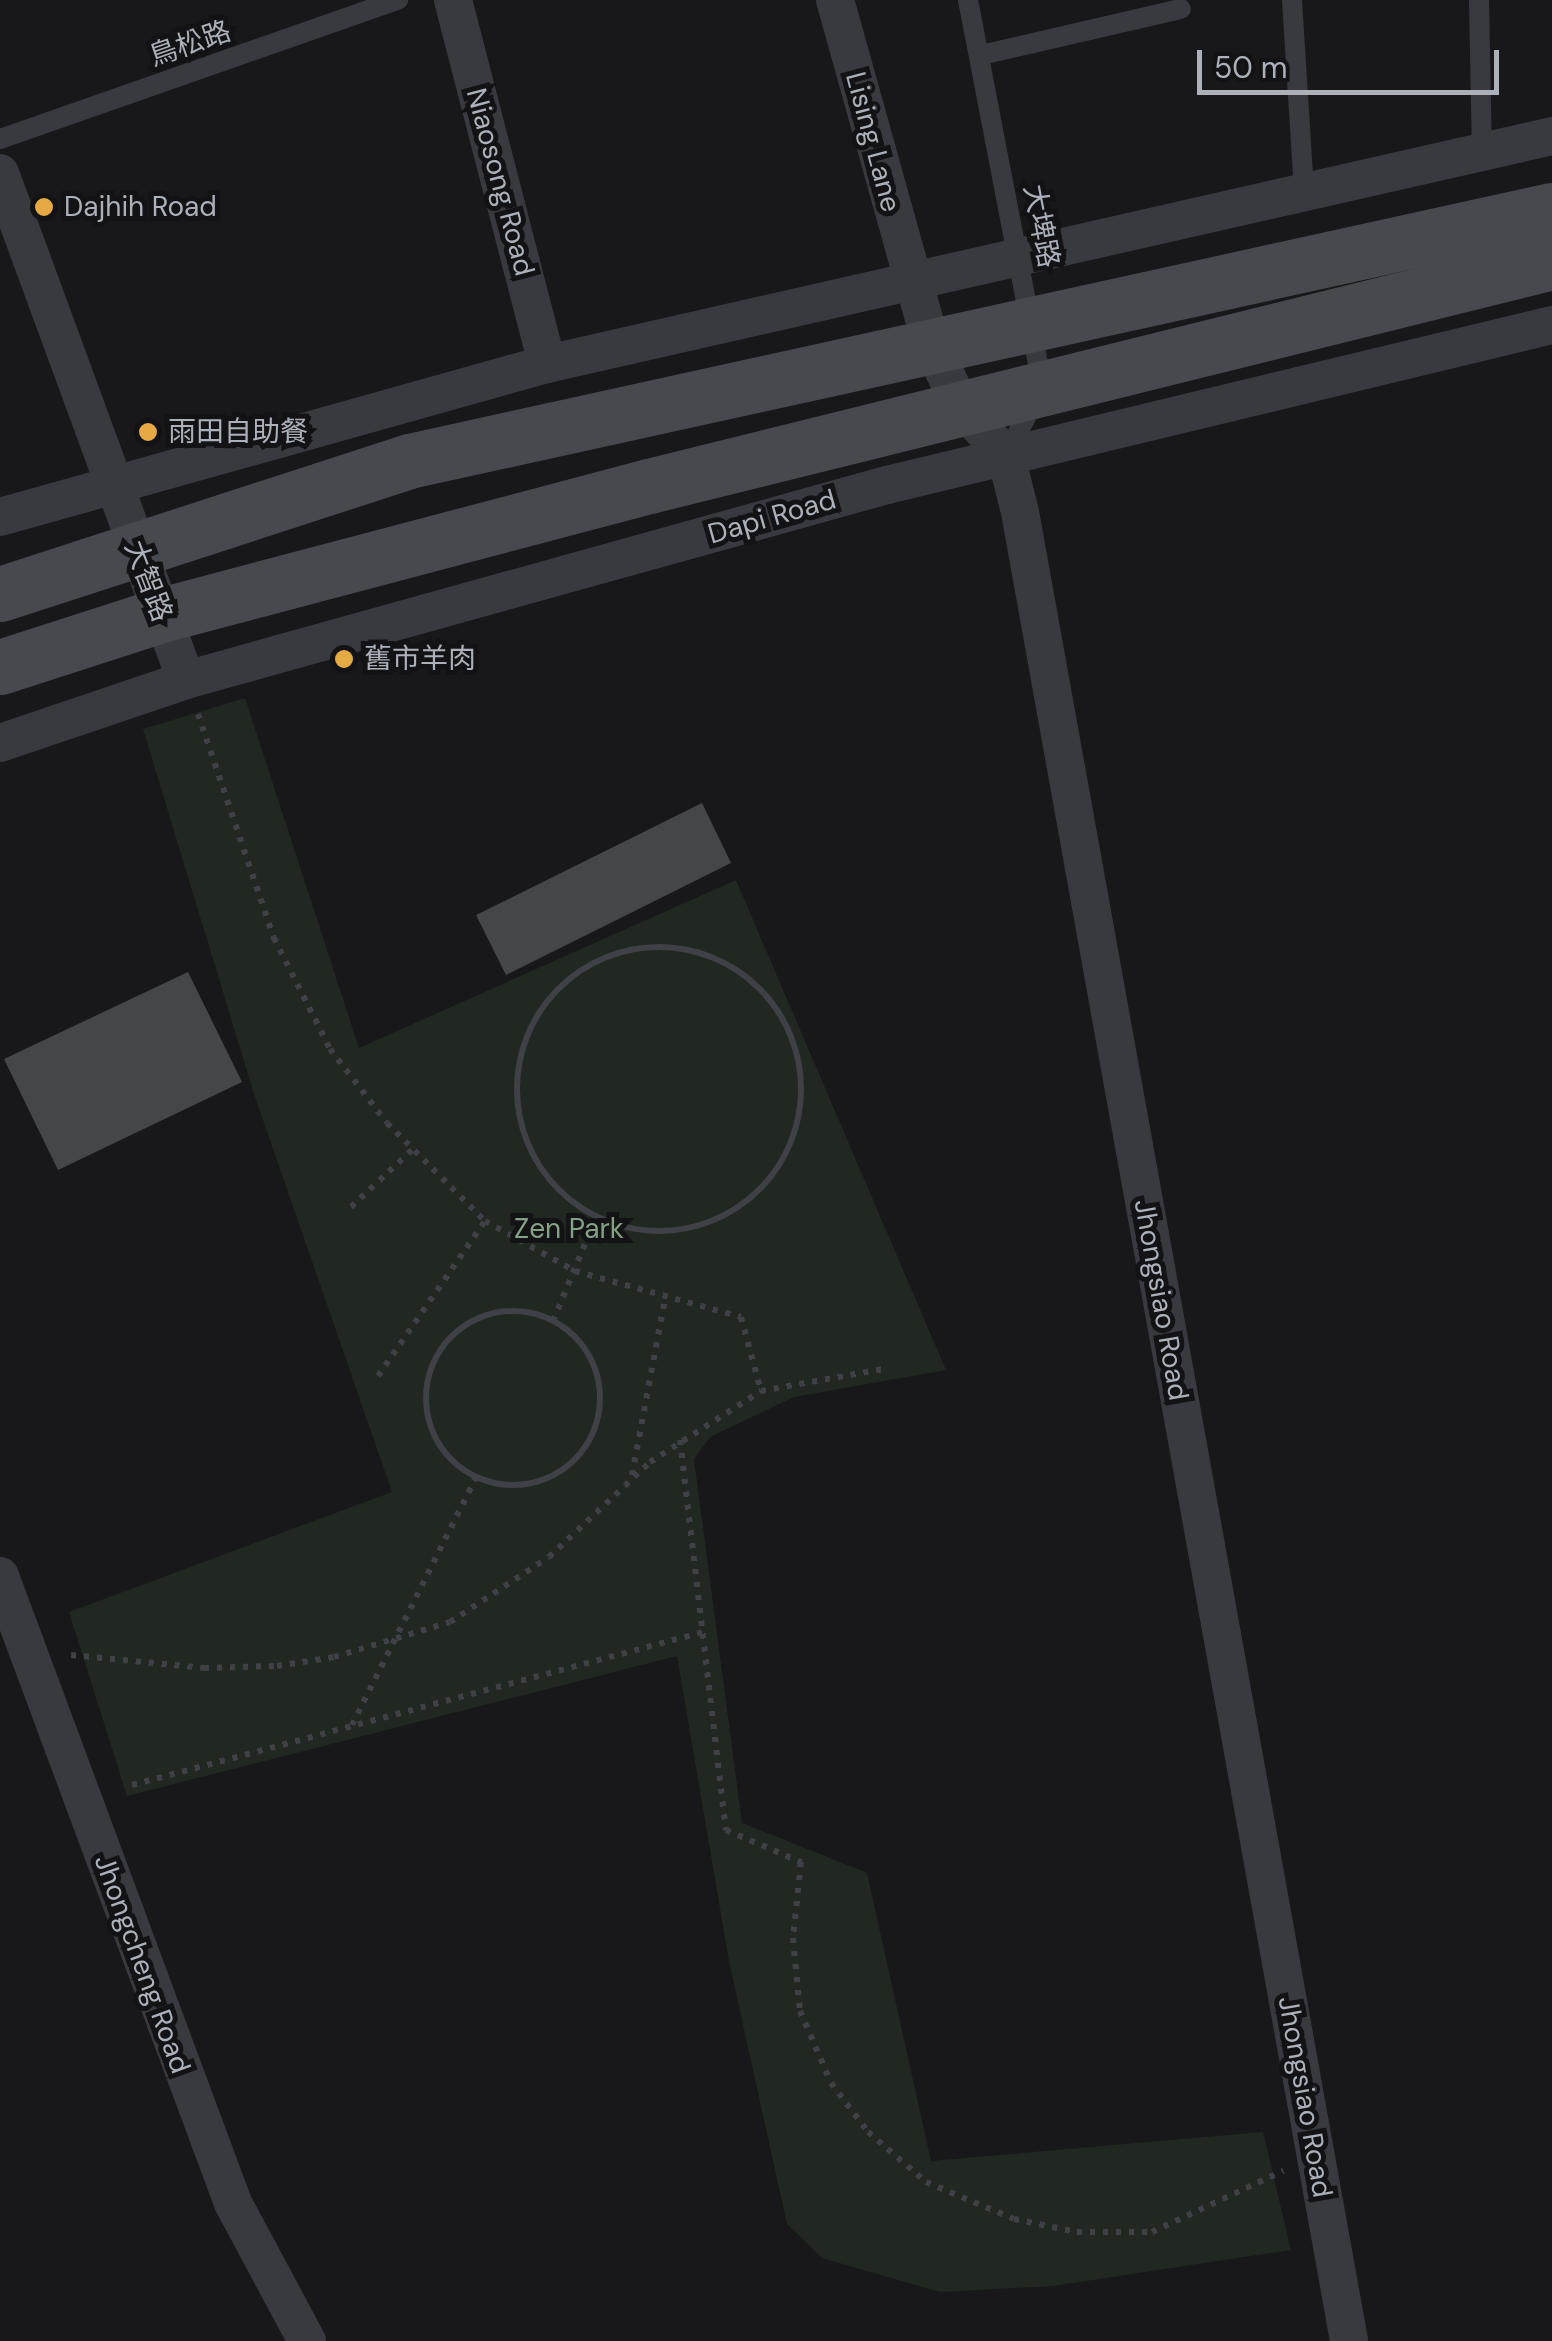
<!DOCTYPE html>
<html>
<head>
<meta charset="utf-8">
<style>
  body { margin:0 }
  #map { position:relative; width:1552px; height:2341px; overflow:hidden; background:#18181a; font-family:"DM Sans","Noto Sans TC",sans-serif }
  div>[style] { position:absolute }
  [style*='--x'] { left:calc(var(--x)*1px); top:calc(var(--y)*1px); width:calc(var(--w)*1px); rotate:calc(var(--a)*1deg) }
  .green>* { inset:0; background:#202821 }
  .building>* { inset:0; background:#45464a }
  .path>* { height:6px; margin-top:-3px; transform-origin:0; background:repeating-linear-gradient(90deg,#3f4146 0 5px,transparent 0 13px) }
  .path>.ring { margin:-3px; padding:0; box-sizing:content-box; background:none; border:6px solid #3f4146; border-radius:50% }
  .lane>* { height:20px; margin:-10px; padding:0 10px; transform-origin:10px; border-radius:10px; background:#393a3f }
  .street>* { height:38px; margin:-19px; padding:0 19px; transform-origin:19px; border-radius:19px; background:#393a3f }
  .secondary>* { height:55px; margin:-27.5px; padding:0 27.5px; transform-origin:27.5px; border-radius:27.5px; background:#47494f }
  .dots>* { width:28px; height:28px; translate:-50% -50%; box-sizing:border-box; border:5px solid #131315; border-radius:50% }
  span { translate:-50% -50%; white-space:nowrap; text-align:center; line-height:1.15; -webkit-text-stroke:10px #131315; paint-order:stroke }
  .street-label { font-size:28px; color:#abb0b9 }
  .poi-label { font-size:28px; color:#abb0b9 }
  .left { translate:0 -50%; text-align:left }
  .park-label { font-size:28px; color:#84a284 }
  .scale { position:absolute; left:1197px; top:50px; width:302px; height:45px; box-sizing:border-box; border:5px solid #abb0b9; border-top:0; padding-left:12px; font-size:30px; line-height:35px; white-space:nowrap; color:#abb0b9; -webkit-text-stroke:8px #131315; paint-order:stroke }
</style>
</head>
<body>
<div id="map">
  <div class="green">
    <i style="clip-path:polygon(245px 698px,359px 1048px,736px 880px,946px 1370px,794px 1397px,710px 1437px,694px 1459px,742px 1823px,867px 1873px,931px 2161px,1263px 2132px,1291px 2250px,1053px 2286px,940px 2292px,822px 2258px,787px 2224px,729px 1961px,677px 1656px,127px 1796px,69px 1612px,392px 1492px,254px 1094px,143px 729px)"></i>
  </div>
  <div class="building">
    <i style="clip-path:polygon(702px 803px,731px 863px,506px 975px,476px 915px)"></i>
    <i style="clip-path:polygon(188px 972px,242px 1082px,58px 1170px,4px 1059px)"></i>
  </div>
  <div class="path">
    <i style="--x:198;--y:714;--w:237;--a:71.3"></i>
    <i style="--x:274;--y:938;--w:124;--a:63.2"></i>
    <i style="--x:330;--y:1049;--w:93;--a:52.4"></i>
    <i style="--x:387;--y:1123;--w:139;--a:45"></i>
    <i style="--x:485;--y:1221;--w:103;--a:29.1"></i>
    <i style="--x:575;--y:1271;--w:172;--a:15.5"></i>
    <i style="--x:741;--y:1317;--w:77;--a:74.9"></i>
    <i class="ring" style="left:517px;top:947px;width:278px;height:278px"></i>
    <i style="--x:351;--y:1207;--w:85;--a:-43.1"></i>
    <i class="ring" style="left:426px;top:1311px;width:168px;height:168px"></i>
    <i style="--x:553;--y:1321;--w:113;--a:-67.5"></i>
    <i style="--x:378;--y:1376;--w:188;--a:-55.4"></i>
    <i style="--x:680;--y:1440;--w:393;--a:83.3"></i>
    <i style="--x:726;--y:1830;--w:82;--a:23.1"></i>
    <i style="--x:801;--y:1862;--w:76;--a:96"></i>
    <i style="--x:793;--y:1938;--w:73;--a:84.5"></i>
    <i style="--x:800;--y:2011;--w:78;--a:66.7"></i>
    <i style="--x:831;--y:2083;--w:61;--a:52.9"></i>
    <i style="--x:868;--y:2132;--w:77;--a:40.8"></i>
    <i style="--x:926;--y:2182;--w:95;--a:22.8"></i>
    <i style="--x:1014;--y:2219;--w:64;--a:11.7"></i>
    <i style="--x:1077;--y:2232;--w:75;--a:0"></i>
    <i style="--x:1152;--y:2232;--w:145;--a:-25"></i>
    <i style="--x:632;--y:1475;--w:179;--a:-79.4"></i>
    <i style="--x:71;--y:1655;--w:134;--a:5.6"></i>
    <i style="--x:204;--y:1668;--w:73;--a:-1.6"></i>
    <i style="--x:277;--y:1666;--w:58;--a:-9"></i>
    <i style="--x:334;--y:1657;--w:121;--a:-16.8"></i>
    <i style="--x:450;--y:1622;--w:118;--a:-33.3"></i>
    <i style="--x:549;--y:1557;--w:139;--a:-43.2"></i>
    <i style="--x:650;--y:1462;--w:132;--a:-32.6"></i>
    <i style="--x:761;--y:1391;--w:124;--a:-10.2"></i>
    <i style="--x:352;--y:1725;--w:277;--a:-63.4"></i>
    <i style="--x:132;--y:1785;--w:591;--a:-15"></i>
  </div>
  <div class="lane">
    <i style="--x:968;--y:0;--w:393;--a:79.1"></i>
    <i style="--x:1042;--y:386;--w:79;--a:117.2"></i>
    <i style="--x:1292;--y:0;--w:193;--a:86.4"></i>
    <i style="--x:1479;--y:0;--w:152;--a:88.9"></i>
    <i style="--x:981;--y:55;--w:205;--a:-13"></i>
    <i style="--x:0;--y:139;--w:422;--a:-19.3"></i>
  </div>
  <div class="street">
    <i style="--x:453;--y:0;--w:376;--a:75.5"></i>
    <i style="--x:835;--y:0;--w:360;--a:74.4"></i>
    <i style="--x:932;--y:347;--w:66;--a:63.8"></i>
    <i style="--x:961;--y:406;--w:67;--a:48"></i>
    <i style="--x:1006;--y:456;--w:58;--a:76"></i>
    <i style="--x:1020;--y:512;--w:1858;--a:79.8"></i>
    <i style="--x:0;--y:173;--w:540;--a:69.85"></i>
    <i style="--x:0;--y:517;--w:568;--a:-15.63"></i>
    <i style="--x:547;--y:364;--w:1031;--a:-12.78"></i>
    <i style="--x:0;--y:743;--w:196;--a:-18.7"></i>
    <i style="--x:186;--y:680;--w:728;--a:-15.55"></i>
    <i style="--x:887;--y:485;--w:684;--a:-13.53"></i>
    <i style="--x:0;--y:1576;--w:669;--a:69.61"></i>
    <i style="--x:233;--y:2203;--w:157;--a:61.8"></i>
  </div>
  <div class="secondary">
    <i style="--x:0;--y:594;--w:430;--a:-18"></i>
    <i style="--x:409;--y:461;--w:1170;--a:-12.39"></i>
    <i style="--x:0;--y:667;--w:169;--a:-17.9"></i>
    <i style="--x:161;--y:615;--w:505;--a:-14.81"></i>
    <i style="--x:649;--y:486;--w:930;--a:-13.93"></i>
  </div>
  <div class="dots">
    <i style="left:44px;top:207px;background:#e6aa44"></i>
    <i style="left:148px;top:432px;background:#e6aa44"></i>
    <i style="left:344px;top:659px;background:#e6aa44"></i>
  </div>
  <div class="street-label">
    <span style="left:190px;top:44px;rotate:-19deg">鳥松路</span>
    <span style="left:873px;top:142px;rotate:75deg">Lising Lane</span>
    <span style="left:500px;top:182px;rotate:75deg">Niaosong Road</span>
    <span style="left:1041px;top:226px;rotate:79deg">大埤路</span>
    <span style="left:772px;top:517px;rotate:-16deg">Dapi Road</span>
    <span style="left:148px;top:581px;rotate:69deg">大智路</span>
    <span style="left:1161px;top:1300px;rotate:80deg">Jhongsiao Road</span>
    <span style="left:142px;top:1964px;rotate:70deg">Jhongcheng Road</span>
    <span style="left:1305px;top:2097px;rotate:80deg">Jhongsiao Road</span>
  </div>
  <div class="poi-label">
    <span class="left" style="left:64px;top:207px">Dajhih Road</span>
    <span class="left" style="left:168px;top:432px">雨田自助餐</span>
    <span class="left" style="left:364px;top:659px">舊市羊肉</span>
  </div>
  <div class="park-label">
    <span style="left:569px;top:1229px">Zen Park</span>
  </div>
  <div class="scale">50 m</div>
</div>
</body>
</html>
